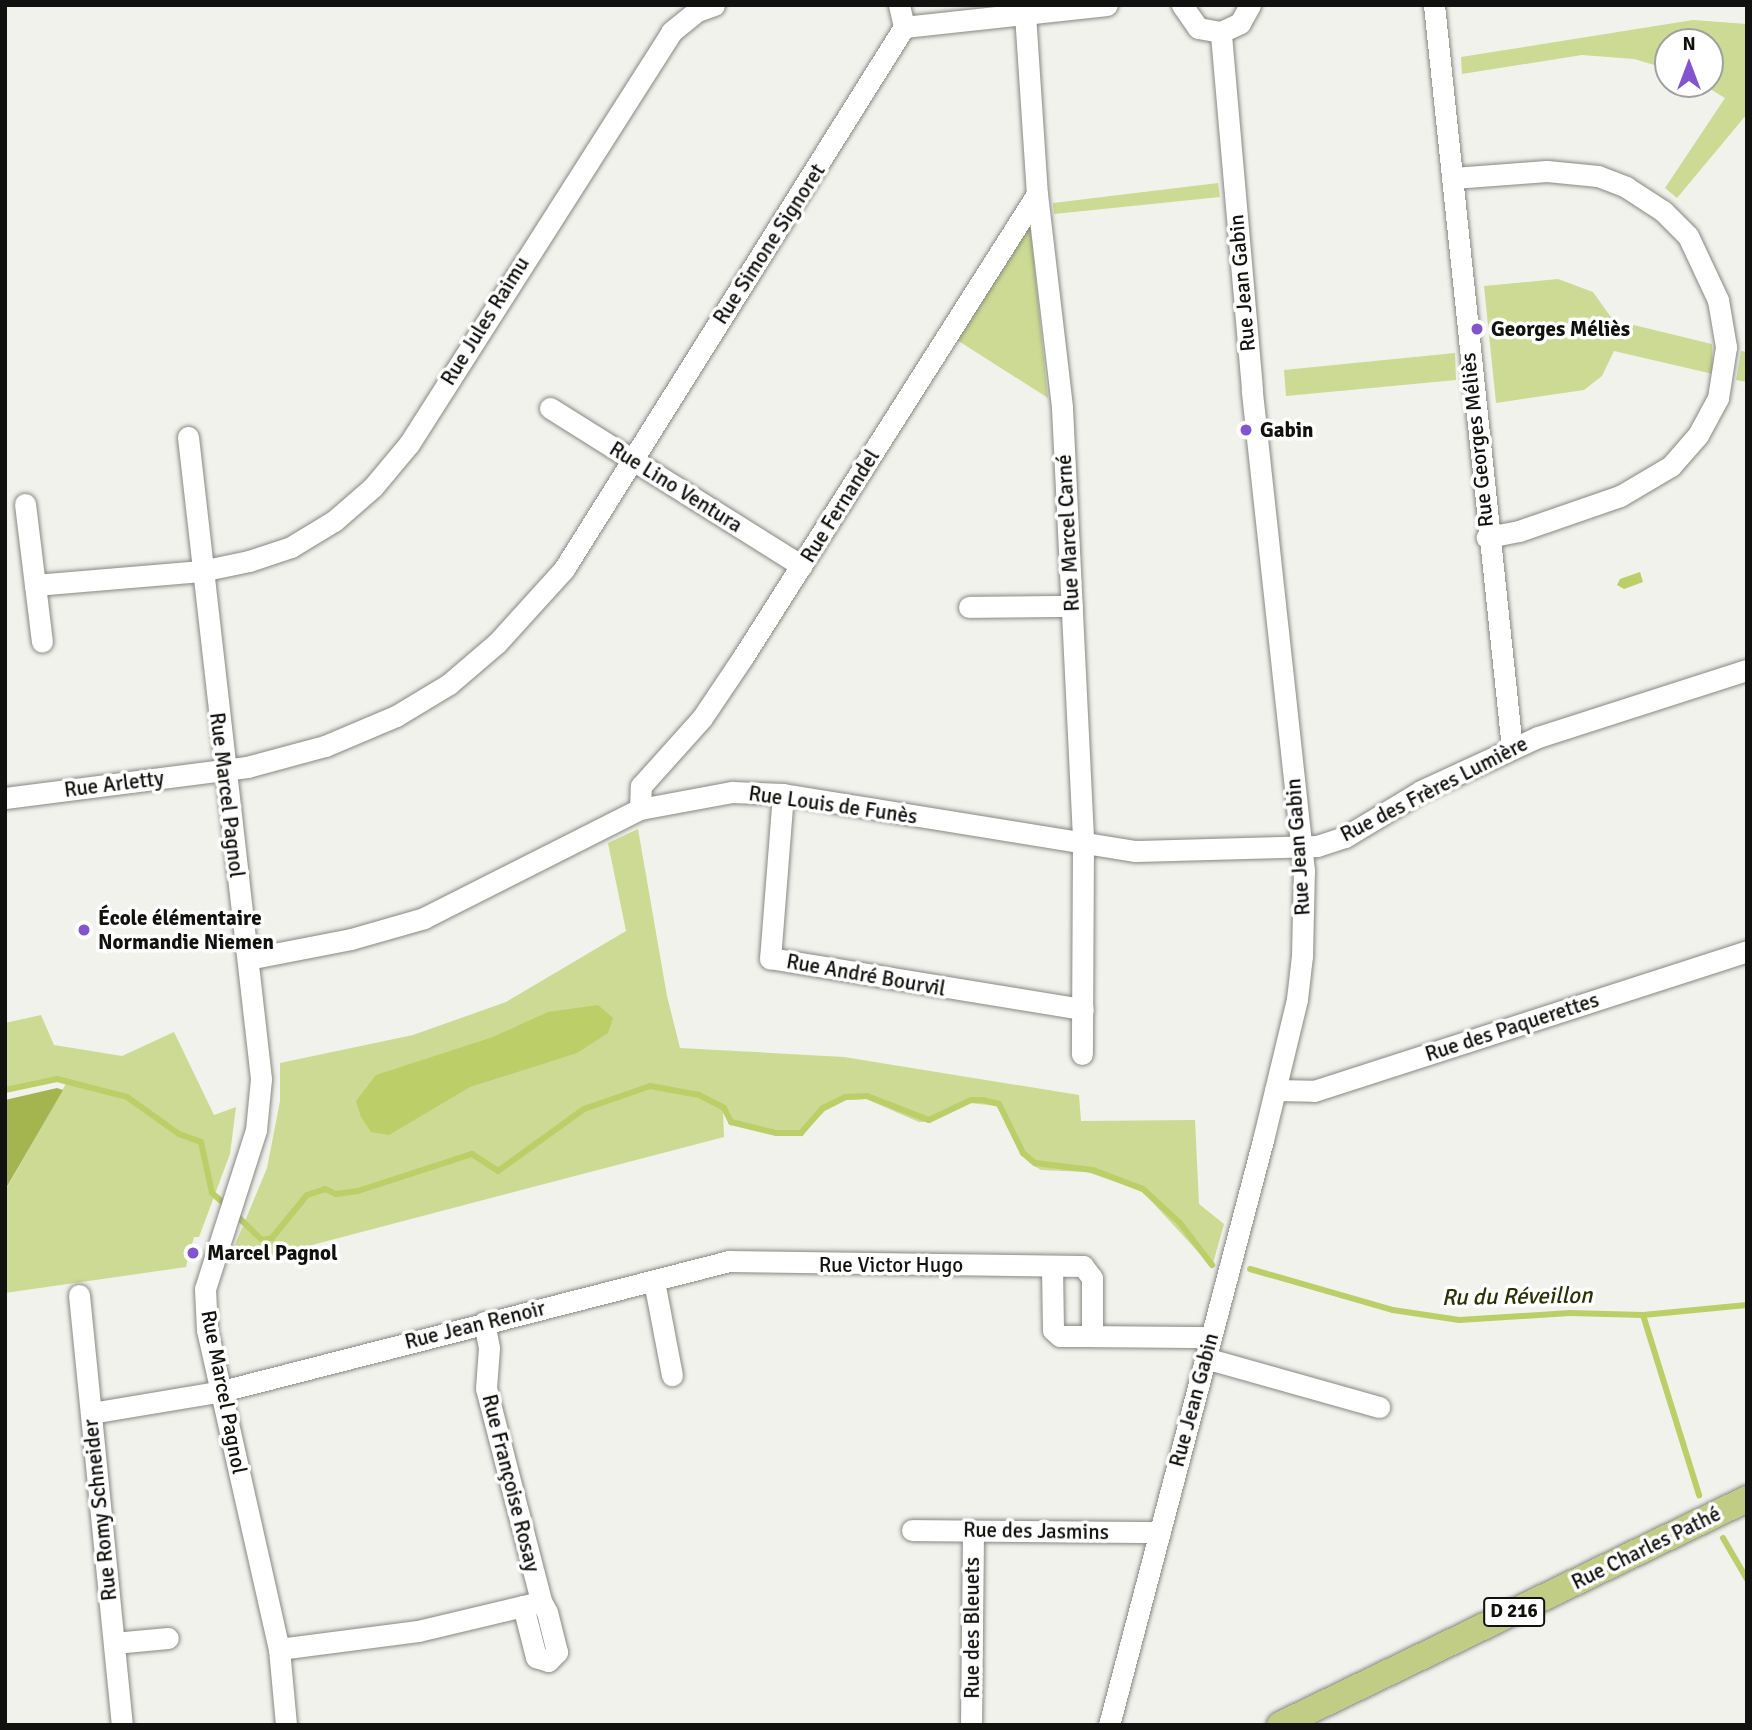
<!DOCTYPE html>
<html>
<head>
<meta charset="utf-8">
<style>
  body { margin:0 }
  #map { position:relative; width:1752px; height:1730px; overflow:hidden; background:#f1f2ec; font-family:Signika,sans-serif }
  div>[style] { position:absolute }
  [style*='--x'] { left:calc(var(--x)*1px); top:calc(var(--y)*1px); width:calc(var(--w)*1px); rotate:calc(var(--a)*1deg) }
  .green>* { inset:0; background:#ccda93 }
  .forest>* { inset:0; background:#a4b54f }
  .water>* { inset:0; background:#bcce68 }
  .stream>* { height:6px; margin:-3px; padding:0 3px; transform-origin:3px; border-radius:3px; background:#bcce68 }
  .roads { filter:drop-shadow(0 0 2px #878883) drop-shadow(0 0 2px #878883) }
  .minor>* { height:21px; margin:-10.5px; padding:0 10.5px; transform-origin:10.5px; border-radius:10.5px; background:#fff }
  .major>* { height:26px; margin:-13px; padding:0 13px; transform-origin:13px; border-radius:13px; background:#c1cc84 }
  .dots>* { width:19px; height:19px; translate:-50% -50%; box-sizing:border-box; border:4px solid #fff; border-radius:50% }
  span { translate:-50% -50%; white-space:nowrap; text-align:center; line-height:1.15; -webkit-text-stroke:7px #fff; paint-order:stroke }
  .shield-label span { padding:2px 5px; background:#fff; border:2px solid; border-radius:5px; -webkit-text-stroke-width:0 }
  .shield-label { font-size:19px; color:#11110f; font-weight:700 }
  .street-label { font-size:21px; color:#11110f }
  .poi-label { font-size:21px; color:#11110f; font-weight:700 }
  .left { translate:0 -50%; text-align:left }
  .water-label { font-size:23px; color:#2b3105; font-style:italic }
  .frame { position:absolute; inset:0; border:7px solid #11110f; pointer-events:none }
  .north { position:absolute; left:1654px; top:28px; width:70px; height:70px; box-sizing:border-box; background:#fff; border:2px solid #a0a09f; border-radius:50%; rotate:0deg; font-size:19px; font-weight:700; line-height:28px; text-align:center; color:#11110f }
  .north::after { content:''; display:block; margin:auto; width:24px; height:32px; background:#8255ce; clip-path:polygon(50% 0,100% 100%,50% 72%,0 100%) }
</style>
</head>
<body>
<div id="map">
  <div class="green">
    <i style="clip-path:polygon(1693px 20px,1747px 24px,1747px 114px,1677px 198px,1665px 188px,1725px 98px,1702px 84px,1710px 84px,1710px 42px,1668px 42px,1668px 69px,1634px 59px,1582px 55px,1462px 74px,1461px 57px)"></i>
    <i style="clip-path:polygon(1218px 183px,1220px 197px,1054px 214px,1053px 203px)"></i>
    <i style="clip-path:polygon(1030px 224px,1048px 398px,957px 340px)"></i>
    <i style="clip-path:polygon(1558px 279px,1593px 292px,1613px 320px,1712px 344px,1713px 374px,1614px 351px,1602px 376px,1584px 390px,1496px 403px,1484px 286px)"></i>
    <i style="clip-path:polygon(1741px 351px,1747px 352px,1747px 382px,1736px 380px)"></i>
    <i style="clip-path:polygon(1455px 353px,1456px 380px,1286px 396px,1284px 370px)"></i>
    <i style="clip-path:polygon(638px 829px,667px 996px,680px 1048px,844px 1057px,1079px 1095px,1081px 1121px,1195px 1120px,1199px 1204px,1224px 1224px,1212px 1267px,1142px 1191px,1087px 1172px,1041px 1170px,1031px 1164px,1021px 1155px,997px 1106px,970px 1103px,929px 1122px,919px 1122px,866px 1099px,846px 1100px,825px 1111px,801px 1135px,729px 1123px,723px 1111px,724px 1137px,247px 1262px,243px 1250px,232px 1252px,267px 1168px,280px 1101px,280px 1063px,413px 1035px,506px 1002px,626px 931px,608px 843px)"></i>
    <i style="clip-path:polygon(41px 1015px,54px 1045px,122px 1056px,174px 1032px,214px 1115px,236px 1107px,230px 1154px,199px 1237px,194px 1237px,186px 1267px,5px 1293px,5px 1191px,68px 1080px,61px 1077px,5px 1089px,5px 1023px)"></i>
  </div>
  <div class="forest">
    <i style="clip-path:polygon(57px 1088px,63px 1090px,5px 1190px,5px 1100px)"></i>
  </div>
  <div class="water">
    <i style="clip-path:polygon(1640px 572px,1643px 582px,1624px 589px,1617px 585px,1620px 579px)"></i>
    <i style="clip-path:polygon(598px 1005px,613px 1018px,608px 1033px,577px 1053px,470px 1087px,389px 1135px,371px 1132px,361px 1117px,356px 1101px,376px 1075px,493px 1037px,548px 1012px)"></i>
  </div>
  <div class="stream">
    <i style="--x:5;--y:1090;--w:53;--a:-11.9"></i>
    <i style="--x:57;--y:1079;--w:72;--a:14.4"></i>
    <i style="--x:127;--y:1097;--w:64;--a:35.4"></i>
    <i style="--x:179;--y:1134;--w:23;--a:20"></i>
    <i style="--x:201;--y:1142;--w:52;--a:77.8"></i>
    <i style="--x:212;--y:1193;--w:20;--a:41"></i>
    <i style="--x:235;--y:1214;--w:37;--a:44"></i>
    <i style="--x:262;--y:1240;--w:10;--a:-11"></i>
    <i style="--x:272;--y:1238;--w:55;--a:-50.9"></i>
    <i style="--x:307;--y:1195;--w:19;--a:-18"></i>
    <i style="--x:325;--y:1189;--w:12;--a:24"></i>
    <i style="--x:336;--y:1194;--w:22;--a:-8"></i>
    <i style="--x:358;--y:1191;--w:120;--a:-18"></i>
    <i style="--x:472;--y:1154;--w:31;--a:33"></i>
    <i style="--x:498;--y:1171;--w:106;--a:-35.8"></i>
    <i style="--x:584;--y:1109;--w:70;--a:-19.2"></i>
    <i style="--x:650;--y:1086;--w:50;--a:10.4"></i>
    <i style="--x:699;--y:1095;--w:28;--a:27"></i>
    <i style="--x:724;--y:1108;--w:16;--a:63"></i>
    <i style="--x:731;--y:1122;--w:46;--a:13.7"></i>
    <i style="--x:776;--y:1133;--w:25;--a:0"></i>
    <i style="--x:801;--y:1133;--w:33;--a:-49"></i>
    <i style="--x:823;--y:1108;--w:25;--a:-26"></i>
    <i style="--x:846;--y:1097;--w:21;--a:-3"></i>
    <i style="--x:867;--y:1096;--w:66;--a:21.2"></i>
    <i style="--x:929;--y:1120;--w:47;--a:-25.5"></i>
    <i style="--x:971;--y:1100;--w:12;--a:0"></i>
    <i style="--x:983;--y:1100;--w:16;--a:14"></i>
    <i style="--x:999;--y:1104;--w:55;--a:63.9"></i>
    <i style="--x:1023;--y:1153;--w:16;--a:40"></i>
    <i style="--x:1035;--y:1163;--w:58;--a:6.9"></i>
    <i style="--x:1093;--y:1170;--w:53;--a:20.8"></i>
    <i style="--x:1143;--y:1189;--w:50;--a:42.6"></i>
    <i style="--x:1180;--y:1223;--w:53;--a:52.7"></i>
    <i style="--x:1250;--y:1269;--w:149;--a:16"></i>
    <i style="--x:1393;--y:1310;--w:67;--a:8.6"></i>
    <i style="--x:1459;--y:1320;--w:111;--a:-3.6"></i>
    <i style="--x:1570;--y:1313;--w:73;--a:1.6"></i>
    <i style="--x:1643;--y:1315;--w:104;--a:-5.5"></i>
    <i style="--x:1643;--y:1315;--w:189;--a:72.7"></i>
    <i style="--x:1723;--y:1538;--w:48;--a:59.7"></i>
  </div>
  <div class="roads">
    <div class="minor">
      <i style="--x:899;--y:5;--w:23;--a:77"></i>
      <i style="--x:904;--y:27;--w:204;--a:-6.2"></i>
      <i style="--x:1182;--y:5;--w:28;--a:55"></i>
      <i style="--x:1198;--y:28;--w:23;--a:10"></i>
      <i style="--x:1221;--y:32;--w:21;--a:-25"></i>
      <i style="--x:1240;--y:23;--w:21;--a:-61"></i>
      <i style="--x:1434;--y:5;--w:747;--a:84.01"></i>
      <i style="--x:1025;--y:14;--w:180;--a:86.2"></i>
      <i style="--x:1037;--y:194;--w:215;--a:83.3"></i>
      <i style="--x:1062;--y:408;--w:437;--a:87.2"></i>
      <i style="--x:1083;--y:844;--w:210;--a:90.3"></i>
      <i style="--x:1453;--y:178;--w:94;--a:-4.3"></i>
      <i style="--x:1547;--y:171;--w:51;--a:5.6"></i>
      <i style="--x:1598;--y:176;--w:30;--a:21"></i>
      <i style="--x:1626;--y:187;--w:44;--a:33"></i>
      <i style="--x:1663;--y:211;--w:35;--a:45"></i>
      <i style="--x:1688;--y:236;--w:71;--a:64.9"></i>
      <i style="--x:1718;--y:300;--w:48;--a:80.3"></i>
      <i style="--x:1726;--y:347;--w:52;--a:98.9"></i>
      <i style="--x:1718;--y:398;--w:42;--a:118.4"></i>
      <i style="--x:1698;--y:435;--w:41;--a:131.1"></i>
      <i style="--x:1671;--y:466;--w:59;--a:149.5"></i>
      <i style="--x:1620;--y:496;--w:107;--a:160.9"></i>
      <i style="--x:1519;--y:531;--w:33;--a:169"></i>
      <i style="--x:550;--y:408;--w:297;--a:32.1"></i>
      <i style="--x:188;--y:437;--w:646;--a:83.51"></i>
      <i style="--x:261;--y:1079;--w:51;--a:95.6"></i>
      <i style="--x:256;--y:1130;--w:167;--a:107.8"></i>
      <i style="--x:205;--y:1289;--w:41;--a:87.2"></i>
      <i style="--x:207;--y:1330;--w:327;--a:77.3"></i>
      <i style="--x:279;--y:1649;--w:76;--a:84.7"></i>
      <i style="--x:25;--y:504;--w:82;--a:83"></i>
      <i style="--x:35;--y:585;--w:167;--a:-4.8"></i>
      <i style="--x:201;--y:571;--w:49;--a:-11.8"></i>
      <i style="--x:249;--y:561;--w:44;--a:-18.4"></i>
      <i style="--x:291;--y:547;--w:50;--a:-31.2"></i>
      <i style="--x:334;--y:521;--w:52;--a:-41.1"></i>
      <i style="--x:373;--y:487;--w:56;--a:-50.1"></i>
      <i style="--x:409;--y:444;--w:488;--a:-57.5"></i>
      <i style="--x:671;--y:32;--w:33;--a:-39"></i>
      <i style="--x:697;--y:11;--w:18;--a:-19"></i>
      <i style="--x:35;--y:585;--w:57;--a:83"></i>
      <i style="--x:969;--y:607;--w:103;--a:-0.6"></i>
      <i style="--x:783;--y:794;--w:165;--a:94.5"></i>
      <i style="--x:770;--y:958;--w:317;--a:9.3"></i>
      <i style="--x:5;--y:798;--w:244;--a:-7.3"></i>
      <i style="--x:247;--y:767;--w:81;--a:-15.1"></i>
      <i style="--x:325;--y:746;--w:77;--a:-22.9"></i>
      <i style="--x:396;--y:716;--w:62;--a:-31.1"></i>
      <i style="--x:449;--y:684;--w:63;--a:-40.5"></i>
      <i style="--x:497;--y:643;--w:100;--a:-47.8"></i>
      <i style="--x:564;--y:569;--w:640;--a:-57.9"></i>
      <i style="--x:640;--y:809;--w:23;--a:-88"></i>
      <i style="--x:641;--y:786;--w:91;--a:-48.1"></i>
      <i style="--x:702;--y:718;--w:73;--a:-56.1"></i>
      <i style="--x:743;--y:657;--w:548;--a:-57.58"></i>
      <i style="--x:248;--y:959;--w:105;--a:-11"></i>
      <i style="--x:351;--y:939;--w:76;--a:-16"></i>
      <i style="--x:424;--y:918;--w:242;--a:-26.8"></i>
      <i style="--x:640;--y:809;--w:94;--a:-10.5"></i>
      <i style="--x:732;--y:792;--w:51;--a:2.2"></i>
      <i style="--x:783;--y:794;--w:357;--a:9.2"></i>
      <i style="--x:1135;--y:851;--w:182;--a:-1.6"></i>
      <i style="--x:1317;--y:846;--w:29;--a:-18"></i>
      <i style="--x:1345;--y:837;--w:89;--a:-31.2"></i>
      <i style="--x:1421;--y:791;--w:129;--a:-24.8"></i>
      <i style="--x:1538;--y:737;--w:219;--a:-17.8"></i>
      <i style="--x:1275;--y:1090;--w:39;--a:1"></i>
      <i style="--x:1314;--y:1091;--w:455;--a:-17.9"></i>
      <i style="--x:654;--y:1281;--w:96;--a:79.2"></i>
      <i style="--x:79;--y:1295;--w:432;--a:84.3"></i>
      <i style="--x:484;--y:1322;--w:26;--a:79"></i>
      <i style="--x:489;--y:1348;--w:40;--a:94.3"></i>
      <i style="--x:486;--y:1388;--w:220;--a:75.5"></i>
      <i style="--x:1092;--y:1336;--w:119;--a:0.5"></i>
      <i style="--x:1205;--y:1358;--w:181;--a:15.7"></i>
      <i style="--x:91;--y:1413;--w:133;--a:-9.5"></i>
      <i style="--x:222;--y:1391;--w:523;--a:-14.38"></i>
      <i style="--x:729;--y:1261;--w:354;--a:0.8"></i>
      <i style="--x:1083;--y:1266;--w:15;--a:53"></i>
      <i style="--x:1092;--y:1278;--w:58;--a:90"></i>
      <i style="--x:1092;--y:1336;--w:32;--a:180"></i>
      <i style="--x:1060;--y:1336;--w:9;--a:-139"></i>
      <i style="--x:1053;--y:1330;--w:64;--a:-90.9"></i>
      <i style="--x:912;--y:1530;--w:248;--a:0.5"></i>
      <i style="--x:114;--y:1643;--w:54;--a:-5.3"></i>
      <i style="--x:279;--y:1649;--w:140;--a:-7.4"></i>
      <i style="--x:418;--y:1631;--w:108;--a:-13.4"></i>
      <i style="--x:523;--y:1606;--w:53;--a:75.7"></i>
      <i style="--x:536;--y:1657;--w:13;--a:18"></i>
      <i style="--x:548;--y:1661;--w:13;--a:-45"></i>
      <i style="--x:557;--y:1652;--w:41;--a:-104"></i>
      <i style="--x:547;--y:1612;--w:13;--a:-119"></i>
      <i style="--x:541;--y:1601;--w:19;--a:164"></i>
      <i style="--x:971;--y:1725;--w:194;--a:-89.4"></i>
      <i style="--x:1109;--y:1725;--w:605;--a:-75.25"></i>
      <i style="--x:1263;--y:1140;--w:145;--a:-76.4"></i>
      <i style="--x:1297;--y:999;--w:43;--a:-83.4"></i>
      <i style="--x:1302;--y:956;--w:85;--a:-88.7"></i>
      <i style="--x:1304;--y:871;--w:485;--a:-96.2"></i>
      <i style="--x:1252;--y:389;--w:358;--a:-95"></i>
    </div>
    <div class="major">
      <i style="--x:1280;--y:1725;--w:519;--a:-25.82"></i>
    </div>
  </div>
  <div class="dots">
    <i style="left:1477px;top:329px;background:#8255ce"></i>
    <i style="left:1246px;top:430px;background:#8255ce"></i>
    <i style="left:84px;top:930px;background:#8255ce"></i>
    <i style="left:193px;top:1253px;background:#8255ce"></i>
  </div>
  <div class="shield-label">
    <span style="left:1514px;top:1612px">D 216</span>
  </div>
  <div class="street-label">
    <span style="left:769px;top:244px;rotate:-57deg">Rue Simone Signoret</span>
    <span style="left:1242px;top:283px;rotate:-95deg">Rue Jean Gabin</span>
    <span style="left:485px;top:321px;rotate:-58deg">Rue Jules Raimu</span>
    <span style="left:1477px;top:440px;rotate:-96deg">Rue Georges Méliès</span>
    <span style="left:676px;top:487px;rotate:32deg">Rue Lino Ventura</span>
    <span style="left:840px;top:506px;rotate:-58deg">Rue Fernandel</span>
    <span style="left:1068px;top:533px;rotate:-93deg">Rue Marcel Carné</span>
    <span style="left:114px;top:784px;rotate:-7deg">Rue Arletty</span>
    <span style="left:1434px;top:789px;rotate:-27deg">Rue des Frères Lumière</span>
    <span style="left:227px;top:795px;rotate:83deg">Rue Marcel Pagnol</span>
    <span style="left:833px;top:805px;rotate:8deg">Rue Louis de Funès</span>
    <span style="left:1298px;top:847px;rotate:-94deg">Rue Jean Gabin</span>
    <span style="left:866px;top:975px;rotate:10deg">Rue André Bourvil</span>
    <span style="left:1512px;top:1027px;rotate:-18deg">Rue des Paquerettes</span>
    <span style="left:891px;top:1265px">Rue Victor Hugo</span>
    <span style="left:475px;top:1325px;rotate:-14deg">Rue Jean Renoir</span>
    <span style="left:224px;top:1392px;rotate:79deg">Rue Marcel Pagnol</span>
    <span style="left:1194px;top:1400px;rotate:-75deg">Rue Jean Gabin</span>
    <span style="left:511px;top:1483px;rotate:76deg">Rue Françoise Rosay</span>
    <span style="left:100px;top:1510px;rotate:-96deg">Rue Romy Schneider</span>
    <span style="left:1036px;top:1531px;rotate:1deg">Rue des Jasmins</span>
    <span style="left:1646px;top:1548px;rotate:-26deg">Rue Charles Pathé</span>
    <span style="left:972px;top:1628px;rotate:-90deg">Rue des Bleuets</span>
  </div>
  <div class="poi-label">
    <span class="left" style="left:1491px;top:329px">Georges Méliès</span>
    <span class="left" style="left:1260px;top:430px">Gabin</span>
    <span class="left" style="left:98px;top:930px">École élémentaire<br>Normandie Niemen</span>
    <span class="left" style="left:207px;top:1253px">Marcel Pagnol</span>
  </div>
  <div class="water-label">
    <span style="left:1517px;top:1297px;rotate:-1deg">Ru du Réveillon</span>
  </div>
  <div class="frame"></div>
  <div class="north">N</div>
</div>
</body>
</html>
